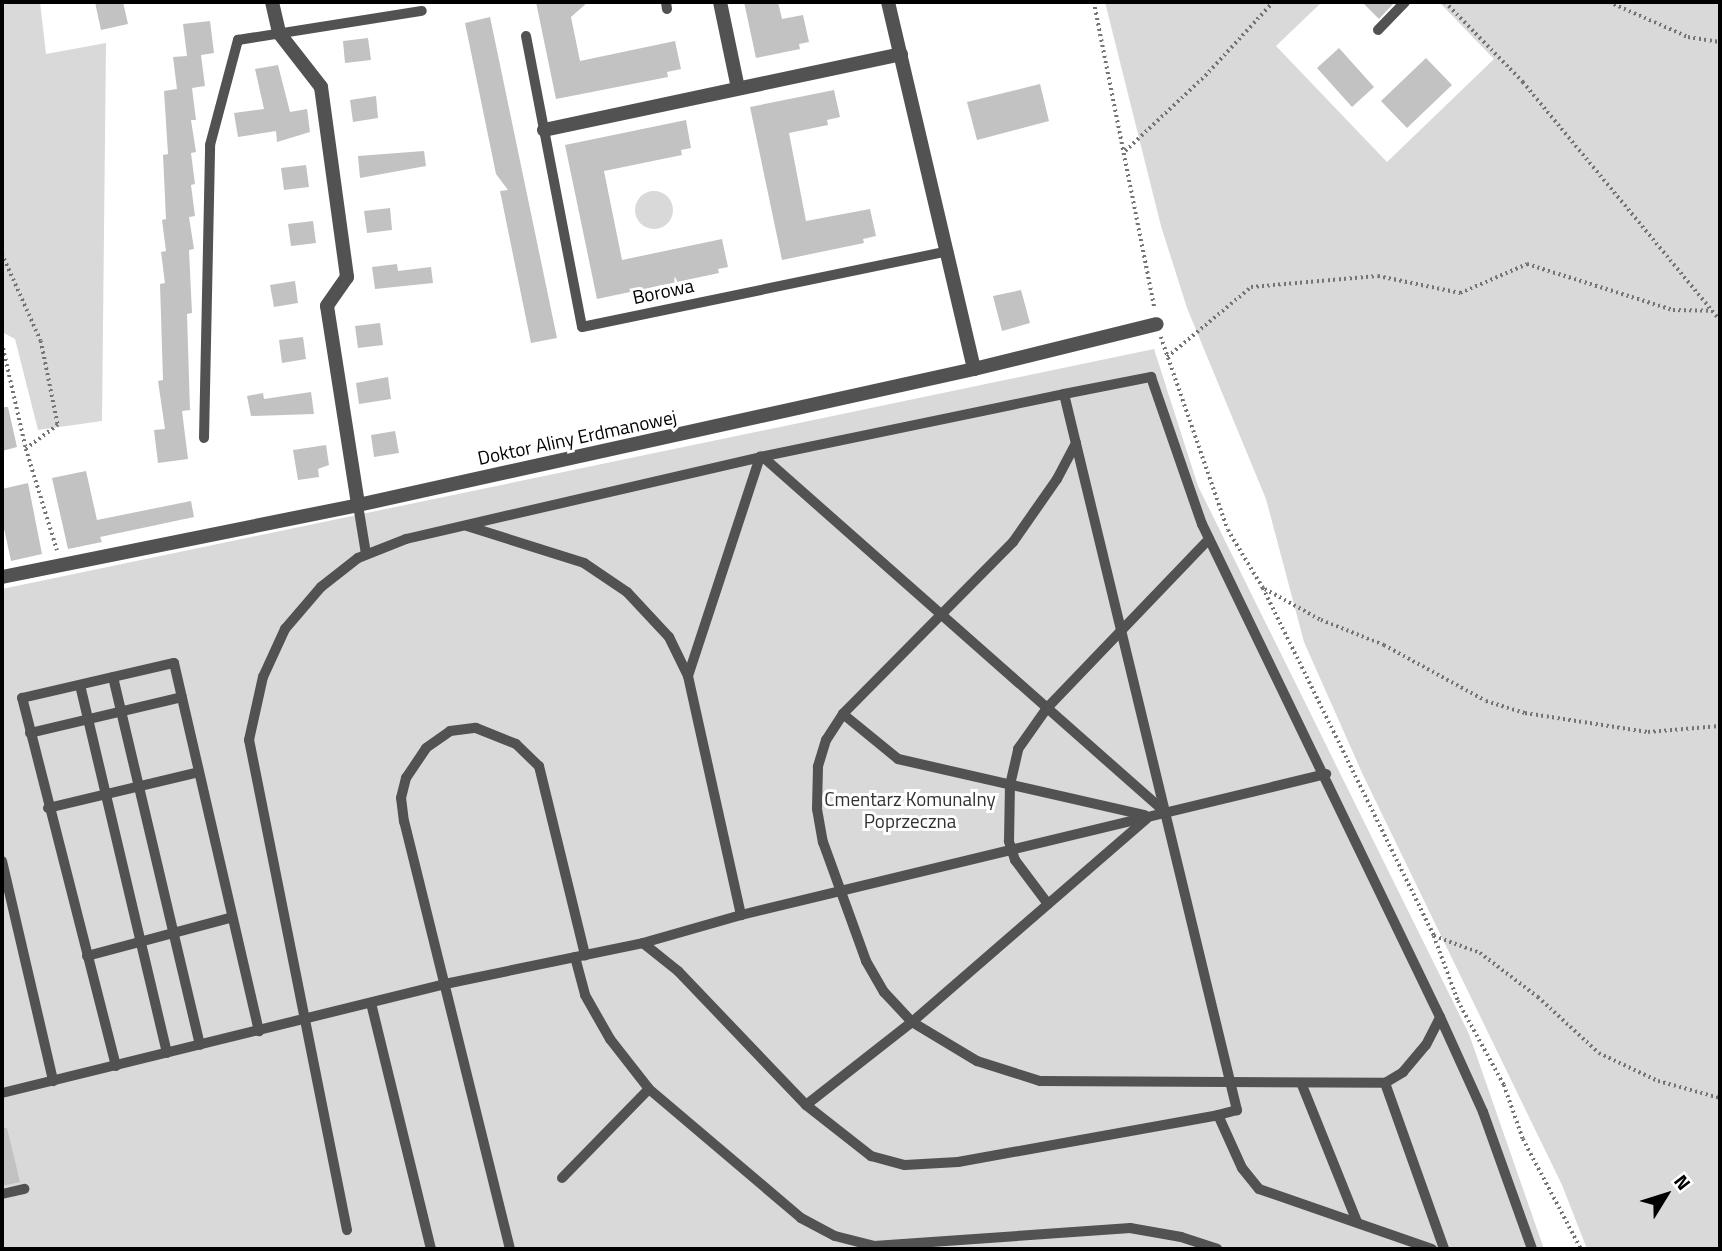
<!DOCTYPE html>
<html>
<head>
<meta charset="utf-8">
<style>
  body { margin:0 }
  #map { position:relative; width:1722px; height:1251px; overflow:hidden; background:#fff; font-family:"Titillium Web",sans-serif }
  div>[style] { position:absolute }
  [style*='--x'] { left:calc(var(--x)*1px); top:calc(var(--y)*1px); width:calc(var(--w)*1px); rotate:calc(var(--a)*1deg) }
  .green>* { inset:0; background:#d9d9d9 }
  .round { border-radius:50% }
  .building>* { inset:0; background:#c2c2c2 }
  .path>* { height:3.5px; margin-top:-1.75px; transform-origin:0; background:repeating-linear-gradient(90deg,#747474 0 2px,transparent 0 5.5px) }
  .lane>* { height:10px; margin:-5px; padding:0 5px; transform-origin:5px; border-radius:5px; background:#525252 }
  .street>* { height:14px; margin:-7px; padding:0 7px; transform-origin:7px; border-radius:7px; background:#525252 }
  span { translate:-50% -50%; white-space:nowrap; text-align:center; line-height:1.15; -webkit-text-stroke:6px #fff; paint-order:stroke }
  .street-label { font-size:19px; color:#000 }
  .park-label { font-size:19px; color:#303030 }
  .frame { position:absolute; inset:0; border:4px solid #000; pointer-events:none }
  .north { position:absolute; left:1631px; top:1160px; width:70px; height:70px; -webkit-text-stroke:5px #fff; paint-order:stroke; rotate:52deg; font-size:19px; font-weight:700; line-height:28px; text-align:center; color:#000 }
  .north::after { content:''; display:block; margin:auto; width:24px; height:32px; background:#000; clip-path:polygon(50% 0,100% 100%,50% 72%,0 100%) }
</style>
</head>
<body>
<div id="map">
  <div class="green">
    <i style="clip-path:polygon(2px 2px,40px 2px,46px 54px,106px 43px,102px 421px,38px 430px,15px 339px,2px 332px)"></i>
    <i style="clip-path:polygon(1105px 2px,1322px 2px,1276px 46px,1387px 162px,1494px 59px,1439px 2px,1720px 2px,1720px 1249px,1587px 1249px,1562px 1185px,1363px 775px,1304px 642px,1266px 499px,1187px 308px,1161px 226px)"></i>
    <i class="round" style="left:635px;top:191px;width:38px;height:38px"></i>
    <i style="clip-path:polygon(1154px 349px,1198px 486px,1469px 1034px,1544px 1249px,2px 1249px,2px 589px)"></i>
  </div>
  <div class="building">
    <i style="clip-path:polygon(95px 2px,123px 2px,128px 24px,101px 30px)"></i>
    <i style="clip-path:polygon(536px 2px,588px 2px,571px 17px,580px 61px,675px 41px,681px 69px,667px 72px,668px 77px,556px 99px)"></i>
    <i style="clip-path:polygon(744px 2px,778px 2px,782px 19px,803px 15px,809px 42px,799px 44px,800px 49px,756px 58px)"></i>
    <i style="clip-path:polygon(1362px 2px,1395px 2px,1379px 19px)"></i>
    <i style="clip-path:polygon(490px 17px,557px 338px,531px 343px,500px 191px,508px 190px,496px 174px,465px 23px)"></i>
    <i style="clip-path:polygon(210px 21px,214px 53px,201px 55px,205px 86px,192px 88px,196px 120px,191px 120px,196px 152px,191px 153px,195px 184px,191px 185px,195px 216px,189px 217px,194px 249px,189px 250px,192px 313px,187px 314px,190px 410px,182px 411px,188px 459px,158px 463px,154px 430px,165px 429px,158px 381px,163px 380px,160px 284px,165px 283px,161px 252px,166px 251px,162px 220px,166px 219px,163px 155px,168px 154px,164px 91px,177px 89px,173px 57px,187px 56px,183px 24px)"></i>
    <i style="clip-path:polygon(368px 38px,371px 60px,345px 63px,343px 41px)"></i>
    <i style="clip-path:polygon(1339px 48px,1374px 87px,1352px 107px,1317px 68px)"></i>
    <i style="clip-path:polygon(1426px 58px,1452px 85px,1407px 128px,1381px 101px)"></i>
    <i style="clip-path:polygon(278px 65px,290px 112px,307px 109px,310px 132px,277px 142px,276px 131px,238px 137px,234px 113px,264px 109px,255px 69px)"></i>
    <i style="clip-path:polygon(1040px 84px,1049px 121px,977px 140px,967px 102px)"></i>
    <i style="clip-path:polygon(834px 90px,840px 117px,827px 120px,828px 125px,789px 133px,806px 221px,870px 209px,876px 236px,863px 239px,864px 243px,782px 260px,750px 107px)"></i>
    <i style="clip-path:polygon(376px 96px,378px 118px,353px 122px,350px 100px)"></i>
    <i style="clip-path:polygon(686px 120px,691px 148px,681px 150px,682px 155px,604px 171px,622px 260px,722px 239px,728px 267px,718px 269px,719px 273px,597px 299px,565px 145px)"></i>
    <i style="clip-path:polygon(424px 151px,426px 166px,360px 178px,358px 156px)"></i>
    <i style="clip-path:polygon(306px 165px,309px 187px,284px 190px,281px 168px)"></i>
    <i style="clip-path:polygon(390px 208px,392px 230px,367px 233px,364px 211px)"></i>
    <i style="clip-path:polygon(313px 221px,316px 243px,291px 246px,288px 224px)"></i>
    <i style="clip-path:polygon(397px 264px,398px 271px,431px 267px,433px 283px,375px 289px,372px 267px)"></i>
    <i style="clip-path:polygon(295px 281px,298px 303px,274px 307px,270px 285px)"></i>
    <i style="clip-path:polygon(1021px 290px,1030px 323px,1002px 331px,993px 296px)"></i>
    <i style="clip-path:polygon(380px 323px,383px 345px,358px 348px,355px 326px)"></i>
    <i style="clip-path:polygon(303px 337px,306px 359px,282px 363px,279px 340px)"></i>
    <i style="clip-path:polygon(388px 377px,391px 399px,359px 404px,356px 383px)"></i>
    <i style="clip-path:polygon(311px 392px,314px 414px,251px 416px,247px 396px,263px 393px,264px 399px)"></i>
    <i style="clip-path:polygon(2px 407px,8px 407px,17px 447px,2px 451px)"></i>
    <i style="clip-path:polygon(395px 431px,399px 453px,374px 457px,371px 435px)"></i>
    <i style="clip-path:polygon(326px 445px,329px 465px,318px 469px,319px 477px,298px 480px,293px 450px)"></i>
    <i style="clip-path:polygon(86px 471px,97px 520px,191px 501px,194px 517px,100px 537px,102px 542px,68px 549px,52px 478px)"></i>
    <i style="clip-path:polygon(28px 483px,42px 554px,11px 561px,2px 519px,2px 489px)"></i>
    <i style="clip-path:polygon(2px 1128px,7px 1128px,20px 1182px,2px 1186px)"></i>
  </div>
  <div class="path">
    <i style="--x:1094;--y:2;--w:313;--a:78.8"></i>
    <i style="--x:1445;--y:2;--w:112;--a:45.7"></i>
    <i style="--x:1523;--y:82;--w:309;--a:50.4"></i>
    <i style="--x:1609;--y:2;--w:86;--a:23.9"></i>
    <i style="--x:1688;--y:37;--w:32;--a:9"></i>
    <i style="--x:1125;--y:151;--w:110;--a:-43.2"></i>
    <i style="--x:1205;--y:76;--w:100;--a:-47.4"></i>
    <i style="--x:2;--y:254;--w:95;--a:65.9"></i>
    <i style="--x:41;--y:341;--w:86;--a:78.6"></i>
    <i style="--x:58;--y:425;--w:40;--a:143"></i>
    <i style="--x:1161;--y:337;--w:204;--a:70.9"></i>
    <i style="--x:1228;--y:530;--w:68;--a:58.9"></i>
    <i style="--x:1263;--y:588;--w:388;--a:63.8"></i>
    <i style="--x:1434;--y:936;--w:69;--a:69.7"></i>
    <i style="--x:1458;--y:1001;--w:96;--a:61.3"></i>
    <i style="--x:1504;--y:1085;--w:57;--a:70.6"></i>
    <i style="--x:1523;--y:1139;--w:124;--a:62.2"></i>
    <i style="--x:2;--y:343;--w:109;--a:77.2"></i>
    <i style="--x:26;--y:449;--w:106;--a:72.9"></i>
    <i style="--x:1167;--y:357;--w:109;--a:-39.8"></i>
    <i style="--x:1251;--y:287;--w:127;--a:-5"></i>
    <i style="--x:1378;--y:276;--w:84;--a:11.7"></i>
    <i style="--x:1460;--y:293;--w:73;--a:-23.4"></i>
    <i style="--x:1527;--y:264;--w:153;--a:17.5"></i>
    <i style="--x:1673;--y:310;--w:39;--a:1"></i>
    <i style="--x:1265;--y:589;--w:64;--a:29"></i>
    <i style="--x:1321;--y:620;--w:68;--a:21.6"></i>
    <i style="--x:1384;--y:645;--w:116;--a:28.8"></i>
    <i style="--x:1486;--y:701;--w:41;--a:17.1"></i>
    <i style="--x:1525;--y:713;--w:124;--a:8.8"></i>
    <i style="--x:1648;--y:732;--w:72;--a:-4.8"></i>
    <i style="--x:1434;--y:936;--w:49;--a:20.3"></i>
    <i style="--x:1480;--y:953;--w:73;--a:37.2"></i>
    <i style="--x:1538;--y:997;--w:83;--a:42.6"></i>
    <i style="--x:1599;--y:1053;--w:65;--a:25.4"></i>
    <i style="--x:1658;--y:1081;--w:64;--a:15.3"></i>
  </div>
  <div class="lane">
    <i style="--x:666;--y:2;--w:7;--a:82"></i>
    <i style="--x:1378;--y:30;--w:39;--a:-46"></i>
    <i style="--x:526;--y:36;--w:296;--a:79.1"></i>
    <i style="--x:582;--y:327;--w:374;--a:-11.7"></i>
    <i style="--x:1064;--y:394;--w:89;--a:-11.1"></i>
    <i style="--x:1151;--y:377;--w:156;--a:70.9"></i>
    <i style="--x:1202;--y:524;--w:547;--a:64.23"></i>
    <i style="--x:1440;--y:1017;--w:104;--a:65.6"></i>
    <i style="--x:1483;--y:1112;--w:145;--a:70.3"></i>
    <i style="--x:204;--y:438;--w:293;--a:-88.8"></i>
    <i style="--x:210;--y:145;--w:109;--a:-75.1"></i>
    <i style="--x:238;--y:40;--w:186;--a:-9"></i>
    <i style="--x:1076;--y:443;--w:41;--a:117.8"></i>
    <i style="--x:1057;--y:479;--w:77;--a:124.9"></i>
    <i style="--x:1013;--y:542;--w:242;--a:134.7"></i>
    <i style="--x:843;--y:714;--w:31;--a:123"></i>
    <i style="--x:826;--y:740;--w:28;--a:107"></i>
    <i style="--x:818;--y:767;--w:42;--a:91.4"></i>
    <i style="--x:817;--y:809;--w:34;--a:80"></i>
    <i style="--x:823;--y:842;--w:127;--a:70.1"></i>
    <i style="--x:866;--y:961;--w:36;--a:60"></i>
    <i style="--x:884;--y:992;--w:41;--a:47"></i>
    <i style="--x:912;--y:1022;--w:76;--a:31"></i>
    <i style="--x:977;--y:1061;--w:66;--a:17.6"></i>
    <i style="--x:1040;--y:1081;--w:345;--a:0.3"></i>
    <i style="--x:1385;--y:1083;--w:21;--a:-31"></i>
    <i style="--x:1403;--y:1072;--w:35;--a:-50"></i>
    <i style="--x:1426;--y:1045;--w:31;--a:-63"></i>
    <i style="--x:763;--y:457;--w:536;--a:41.45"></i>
    <i style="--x:358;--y:505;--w:50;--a:80.7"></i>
    <i style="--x:467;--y:526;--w:123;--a:17.5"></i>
    <i style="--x:584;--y:563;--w:52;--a:34"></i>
    <i style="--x:627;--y:592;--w:62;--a:47"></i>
    <i style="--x:669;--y:637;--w:43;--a:64"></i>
    <i style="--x:688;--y:676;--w:245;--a:77.5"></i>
    <i style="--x:688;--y:676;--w:231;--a:-71.8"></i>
    <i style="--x:113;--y:677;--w:378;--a:76.7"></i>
    <i style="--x:80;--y:685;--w:378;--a:76.7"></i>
    <i style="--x:843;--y:714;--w:71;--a:39.3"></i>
    <i style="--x:898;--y:759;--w:253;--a:12.8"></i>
    <i style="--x:30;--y:733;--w:156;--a:-13.3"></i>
    <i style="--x:48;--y:808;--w:155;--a:-13.4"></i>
    <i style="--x:2;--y:861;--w:226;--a:76.9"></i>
    <i style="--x:1048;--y:904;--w:55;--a:-126.9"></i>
    <i style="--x:1015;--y:860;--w:20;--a:-108"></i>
    <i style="--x:1009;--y:841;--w:56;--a:-89"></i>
    <i style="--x:1010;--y:785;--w:37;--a:-77"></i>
    <i style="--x:1018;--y:749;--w:50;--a:-54.7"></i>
    <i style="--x:1047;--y:708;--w:234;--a:-46.2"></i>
    <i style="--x:643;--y:943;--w:45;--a:38.7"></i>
    <i style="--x:678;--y:971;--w:185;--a:46.3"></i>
    <i style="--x:806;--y:1105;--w:83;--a:38.1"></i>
    <i style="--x:871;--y:1156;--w:35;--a:15"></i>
    <i style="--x:905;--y:1165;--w:53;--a:-3.2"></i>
    <i style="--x:958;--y:1162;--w:264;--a:-10.2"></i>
    <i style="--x:1218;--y:1115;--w:58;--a:65.6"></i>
    <i style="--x:1242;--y:1168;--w:27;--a:51"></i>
    <i style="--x:1259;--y:1189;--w:183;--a:19.1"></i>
    <i style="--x:87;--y:956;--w:148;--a:-14.9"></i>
    <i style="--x:575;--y:957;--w:39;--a:75"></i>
    <i style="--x:585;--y:995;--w:51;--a:60.4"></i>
    <i style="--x:610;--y:1039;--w:63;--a:52"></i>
    <i style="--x:649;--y:1089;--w:199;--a:40.3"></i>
    <i style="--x:801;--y:1218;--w:38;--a:28"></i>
    <i style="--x:835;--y:1236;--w:40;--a:14.4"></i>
    <i style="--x:874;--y:1246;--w:257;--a:-4"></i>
    <i style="--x:1130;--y:1228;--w:52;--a:10"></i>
    <i style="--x:1181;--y:1237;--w:38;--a:18"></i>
    <i style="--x:371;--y:1003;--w:253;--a:76.3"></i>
    <i style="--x:116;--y:1066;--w:380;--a:-104.3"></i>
    <i style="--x:22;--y:698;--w:156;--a:-13"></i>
    <i style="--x:174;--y:663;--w:378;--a:77"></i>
    <i style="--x:1385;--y:1083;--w:176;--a:70.4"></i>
    <i style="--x:1302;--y:1085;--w:148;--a:68.1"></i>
    <i style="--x:2;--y:1093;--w:456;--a:-13.8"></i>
    <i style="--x:445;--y:984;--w:202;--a:-11.7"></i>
    <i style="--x:643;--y:943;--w:102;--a:-15.9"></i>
    <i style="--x:741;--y:915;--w:602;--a:-13.55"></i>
    <i style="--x:806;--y:1105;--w:135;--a:-38.1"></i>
    <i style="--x:912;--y:1022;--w:310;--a:-40.9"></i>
    <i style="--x:562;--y:1178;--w:124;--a:-45.7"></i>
    <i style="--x:2;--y:1194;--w:23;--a:-13"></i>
    <i style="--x:347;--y:1230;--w:500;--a:-101.3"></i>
    <i style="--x:249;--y:740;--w:65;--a:-77.5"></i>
    <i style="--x:263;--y:677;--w:53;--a:-65.4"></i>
    <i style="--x:285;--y:629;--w:55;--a:-49.4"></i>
    <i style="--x:321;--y:587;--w:47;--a:-38.1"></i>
    <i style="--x:358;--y:558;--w:52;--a:-21.6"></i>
    <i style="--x:406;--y:539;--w:363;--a:-13"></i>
    <i style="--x:760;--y:457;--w:310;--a:-11.7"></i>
    <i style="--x:1064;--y:394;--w:737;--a:76.42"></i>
    <i style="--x:1237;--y:1110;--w:20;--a:165"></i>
    <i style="--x:510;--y:1249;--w:440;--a:-103.9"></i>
    <i style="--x:404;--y:822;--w:24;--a:-97"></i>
    <i style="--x:401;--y:798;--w:21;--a:-76"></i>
    <i style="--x:406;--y:778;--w:36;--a:-56"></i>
    <i style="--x:426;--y:748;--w:29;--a:-35"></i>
    <i style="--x:450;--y:731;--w:26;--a:-7"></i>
    <i style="--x:476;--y:728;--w:43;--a:21.8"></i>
    <i style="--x:516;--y:744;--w:32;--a:44"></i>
    <i style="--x:539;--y:766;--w:195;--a:76.3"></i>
  </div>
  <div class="street">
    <i style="--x:272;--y:2;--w:32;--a:77"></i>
    <i style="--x:279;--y:33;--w:68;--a:52.1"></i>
    <i style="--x:321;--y:87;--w:192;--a:82.2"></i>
    <i style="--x:347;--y:277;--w:35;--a:125"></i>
    <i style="--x:327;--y:306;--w:201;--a:81.1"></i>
    <i style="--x:720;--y:2;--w:88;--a:78.2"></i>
    <i style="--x:888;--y:2;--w:377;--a:76.8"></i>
    <i style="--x:544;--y:130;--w:365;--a:-12"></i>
    <i style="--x:2;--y:577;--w:363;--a:-11.4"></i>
    <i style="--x:358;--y:505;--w:631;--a:-12.45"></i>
    <i style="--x:974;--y:369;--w:188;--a:-13.8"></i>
  </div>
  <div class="street-label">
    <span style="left:663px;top:291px;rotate:-12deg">Borowa</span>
    <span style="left:577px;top:437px;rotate:-12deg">Doktor Aliny Erdmanowej</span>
  </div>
  <div class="park-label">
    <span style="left:910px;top:810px">Cmentarz Komunalny<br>Poprzeczna</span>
  </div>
  <div class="frame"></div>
  <div class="north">N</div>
</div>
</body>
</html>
